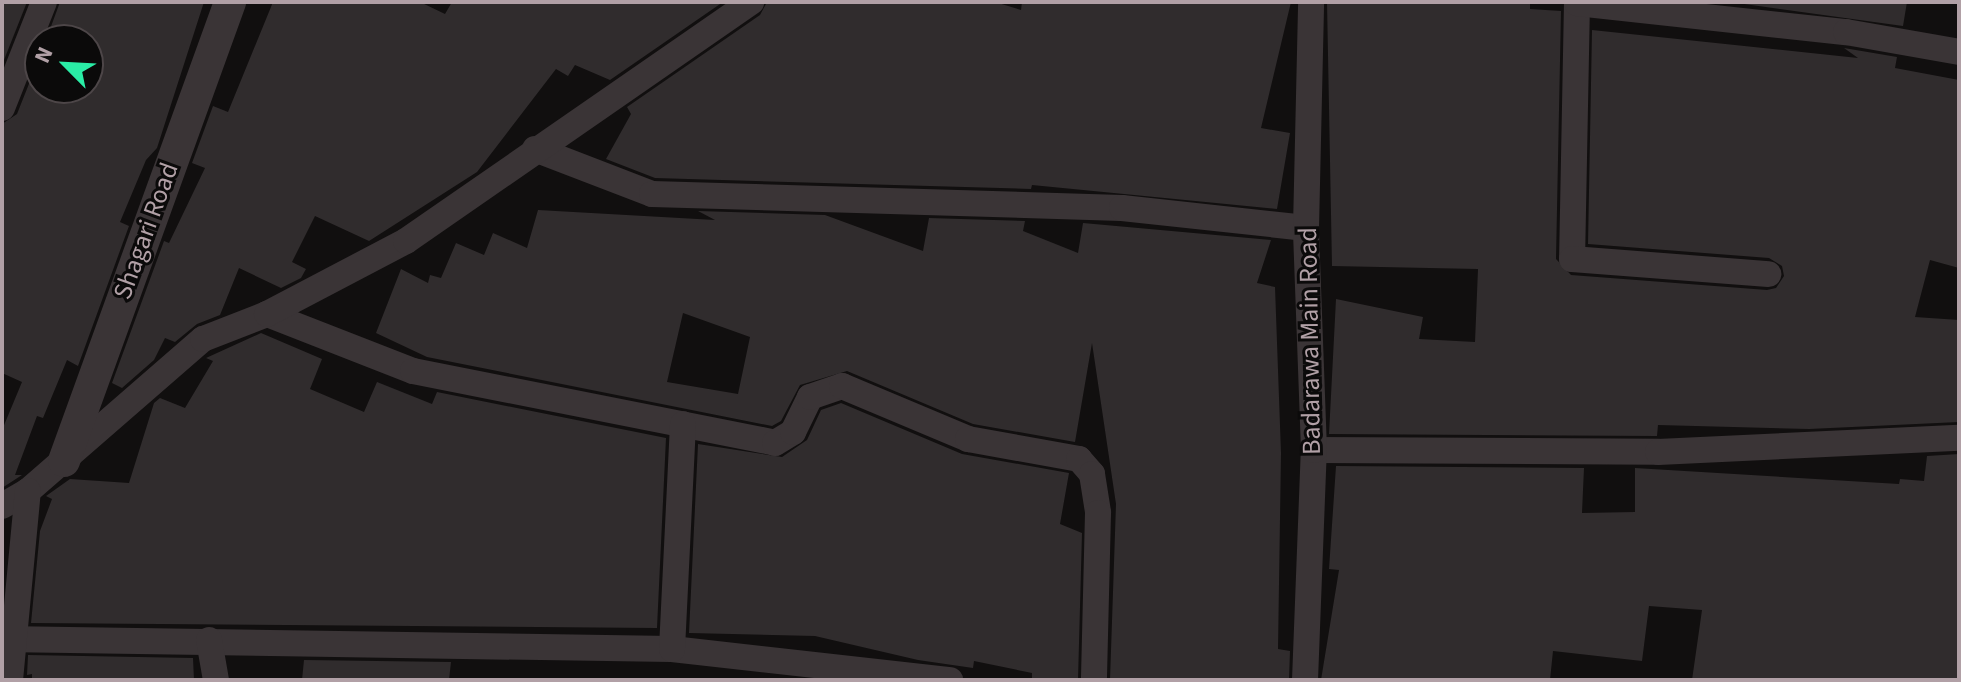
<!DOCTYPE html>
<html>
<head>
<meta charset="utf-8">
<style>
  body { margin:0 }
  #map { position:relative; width:1961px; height:682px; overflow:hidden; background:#110f0f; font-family:"Source Sans 3",sans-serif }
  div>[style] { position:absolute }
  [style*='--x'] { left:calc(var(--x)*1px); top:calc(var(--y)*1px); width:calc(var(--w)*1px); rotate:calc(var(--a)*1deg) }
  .building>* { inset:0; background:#302c2d }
  .minor>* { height:26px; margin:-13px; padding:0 13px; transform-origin:13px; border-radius:13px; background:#3a3436 }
  .tertiary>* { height:32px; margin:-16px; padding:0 16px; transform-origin:16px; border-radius:16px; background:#3a3436 }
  span { translate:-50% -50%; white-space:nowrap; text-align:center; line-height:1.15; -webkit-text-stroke:6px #0b0a0a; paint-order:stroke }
  .street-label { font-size:26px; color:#b1a0a6 }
  .frame { position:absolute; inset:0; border:4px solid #b1a0a6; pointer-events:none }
  .north { position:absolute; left:24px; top:24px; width:80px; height:80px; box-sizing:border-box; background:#0b0a0a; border:2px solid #4d4648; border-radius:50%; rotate:294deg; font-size:22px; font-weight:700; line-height:32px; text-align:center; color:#b1a0a6 }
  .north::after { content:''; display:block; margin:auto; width:28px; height:36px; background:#2aeda6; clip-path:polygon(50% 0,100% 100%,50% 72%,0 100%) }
</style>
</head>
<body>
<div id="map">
  <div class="building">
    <i style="clip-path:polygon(2px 2px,27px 2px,2px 65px)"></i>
    <i style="clip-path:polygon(60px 2px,204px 2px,157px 148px,146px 160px,120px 222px,129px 226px,78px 366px,67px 360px,43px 418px,37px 416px,15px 475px,22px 475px,2px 488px,2px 430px,22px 382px,2px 373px,2px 124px,17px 114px,40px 56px,40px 88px,88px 88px,88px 40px,46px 40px)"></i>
    <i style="clip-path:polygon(273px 2px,420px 2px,445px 14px,452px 2px,723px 2px,610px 80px,575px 65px,568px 76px,556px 69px,477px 172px,369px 241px,315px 216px,292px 262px,306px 269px,301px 278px,281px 288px,239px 268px,220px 315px,197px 324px,175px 342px,165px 338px,154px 360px,122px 388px,112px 383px,164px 241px,169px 243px,205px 168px,192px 163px,213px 106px,228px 112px)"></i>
    <i style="clip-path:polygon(767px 2px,995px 2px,1021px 10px,1022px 2px,1291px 2px,1261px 128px,1290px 133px,1277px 209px,1032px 185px,1031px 189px,655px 178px,606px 159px,631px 114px,627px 107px,760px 15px)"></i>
    <i style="clip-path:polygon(1327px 2px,1530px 2px,1530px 9px,1561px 11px,1556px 259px,1571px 275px,1767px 290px,1776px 288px,1784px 276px,1782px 266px,1769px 258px,1588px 244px,1592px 30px,1858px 58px,1844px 48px,1897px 57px,1895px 68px,1959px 80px,1959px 268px,1930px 260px,1915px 317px,1959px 320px,1959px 422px,1809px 429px,1658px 425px,1657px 436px,1329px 434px,1336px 299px,1423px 317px,1419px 339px,1475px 342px,1478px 269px,1332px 266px)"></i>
    <i style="clip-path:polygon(1730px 2px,1907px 2px,1903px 26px)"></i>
    <i style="clip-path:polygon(evenodd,538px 210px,715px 220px,698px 211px,825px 215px,923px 251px,929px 218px,1025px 221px,1023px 231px,1078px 253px,1083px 223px,1271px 240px,1257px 283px,1275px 287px,1281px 453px,1278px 649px,1290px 651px,1289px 680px,1110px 680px,1116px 504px,1092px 343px,1075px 442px,973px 424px,847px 371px,800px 385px,781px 421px,772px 426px,427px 357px,376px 333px,401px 269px,428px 283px,430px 275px,441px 278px,456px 243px,484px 255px,493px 233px,527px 248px,538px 210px,683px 313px,750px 337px,738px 394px,667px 382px,683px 313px)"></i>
    <i style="clip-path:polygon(261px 333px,322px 359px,310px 389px,364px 412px,377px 382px,432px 404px,437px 392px,666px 438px,657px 628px,31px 623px,40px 531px,52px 499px,46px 496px,70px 479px,129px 483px,154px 403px,160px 398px,185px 408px,213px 361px,206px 358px)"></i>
    <i style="clip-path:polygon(841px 403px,962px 454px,1069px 473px,1060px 524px,1082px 533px,1078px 680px,1032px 678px,1032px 673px,974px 661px,973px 668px,918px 660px,815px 636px,689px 633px,698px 444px,782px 457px,807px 440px,821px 410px)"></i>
    <i style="clip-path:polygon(1959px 454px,1959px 680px,1692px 680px,1702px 610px,1649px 606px,1642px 661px,1553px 651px,1550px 680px,1321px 680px,1339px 570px,1329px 569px,1336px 466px,1584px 468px,1582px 513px,1635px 512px,1635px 468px,1899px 484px,1900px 479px,1924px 481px,1927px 456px)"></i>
    <i style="clip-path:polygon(28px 655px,193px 658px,194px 680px,32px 680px,32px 674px,27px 675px)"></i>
    <i style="clip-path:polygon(304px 660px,451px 662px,449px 680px,302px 680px)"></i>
  </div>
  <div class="minor">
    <i style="--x:1577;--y:2;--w:257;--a:91.1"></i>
    <i style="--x:1572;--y:259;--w:197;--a:4.4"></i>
    <i style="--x:1577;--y:3;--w:271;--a:6.2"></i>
    <i style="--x:1846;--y:32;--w:115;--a:10"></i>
    <i style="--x:2;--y:108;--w:114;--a:-68.4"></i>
    <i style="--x:535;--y:149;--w:125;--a:21"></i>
    <i style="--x:652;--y:194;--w:470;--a:1.7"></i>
    <i style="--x:1122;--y:208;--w:185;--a:6.2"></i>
    <i style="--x:267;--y:314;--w:157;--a:21.3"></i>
    <i style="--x:413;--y:371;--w:369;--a:11.2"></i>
    <i style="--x:775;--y:443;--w:21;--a:-31"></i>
    <i style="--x:793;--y:432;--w:39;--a:-64"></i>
    <i style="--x:810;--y:397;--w:34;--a:-19"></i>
    <i style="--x:842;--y:386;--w:137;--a:22.8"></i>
    <i style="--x:968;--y:439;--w:113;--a:10.2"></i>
    <i style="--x:1079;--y:459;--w:20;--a:49"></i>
    <i style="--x:1092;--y:474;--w:39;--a:81"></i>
    <i style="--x:1098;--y:513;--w:167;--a:91.4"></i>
    <i style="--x:1314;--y:450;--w:344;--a:0.3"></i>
    <i style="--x:1658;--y:452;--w:301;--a:-2.7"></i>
    <i style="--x:2;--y:506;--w:30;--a:-30"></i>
    <i style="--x:28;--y:491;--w:232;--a:-41"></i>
    <i style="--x:203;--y:339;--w:69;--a:-21.3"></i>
    <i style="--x:267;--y:314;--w:157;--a:-27.7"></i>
    <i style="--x:406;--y:241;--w:420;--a:-34.7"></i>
    <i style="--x:2;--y:639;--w:670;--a:0.86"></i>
    <i style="--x:672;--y:649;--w:280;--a:6.4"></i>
    <i style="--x:209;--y:640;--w:41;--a:80.1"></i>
    <i style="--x:672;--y:649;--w:225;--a:-87.2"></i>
    <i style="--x:10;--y:680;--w:190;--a:-84.6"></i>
    <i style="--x:1305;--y:680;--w:230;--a:-87.8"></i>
    <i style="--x:1314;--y:450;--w:222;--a:-92.1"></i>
    <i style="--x:1306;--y:228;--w:226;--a:-88.7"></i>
  </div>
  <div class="tertiary">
    <i style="--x:64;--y:461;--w:488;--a:-70.1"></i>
  </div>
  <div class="street-label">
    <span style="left:146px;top:231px;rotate:-70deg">Shagari Road</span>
    <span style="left:1310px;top:341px;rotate:-91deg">Badarawa Main Road</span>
  </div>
  <div class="frame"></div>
  <div class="north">N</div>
</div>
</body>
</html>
